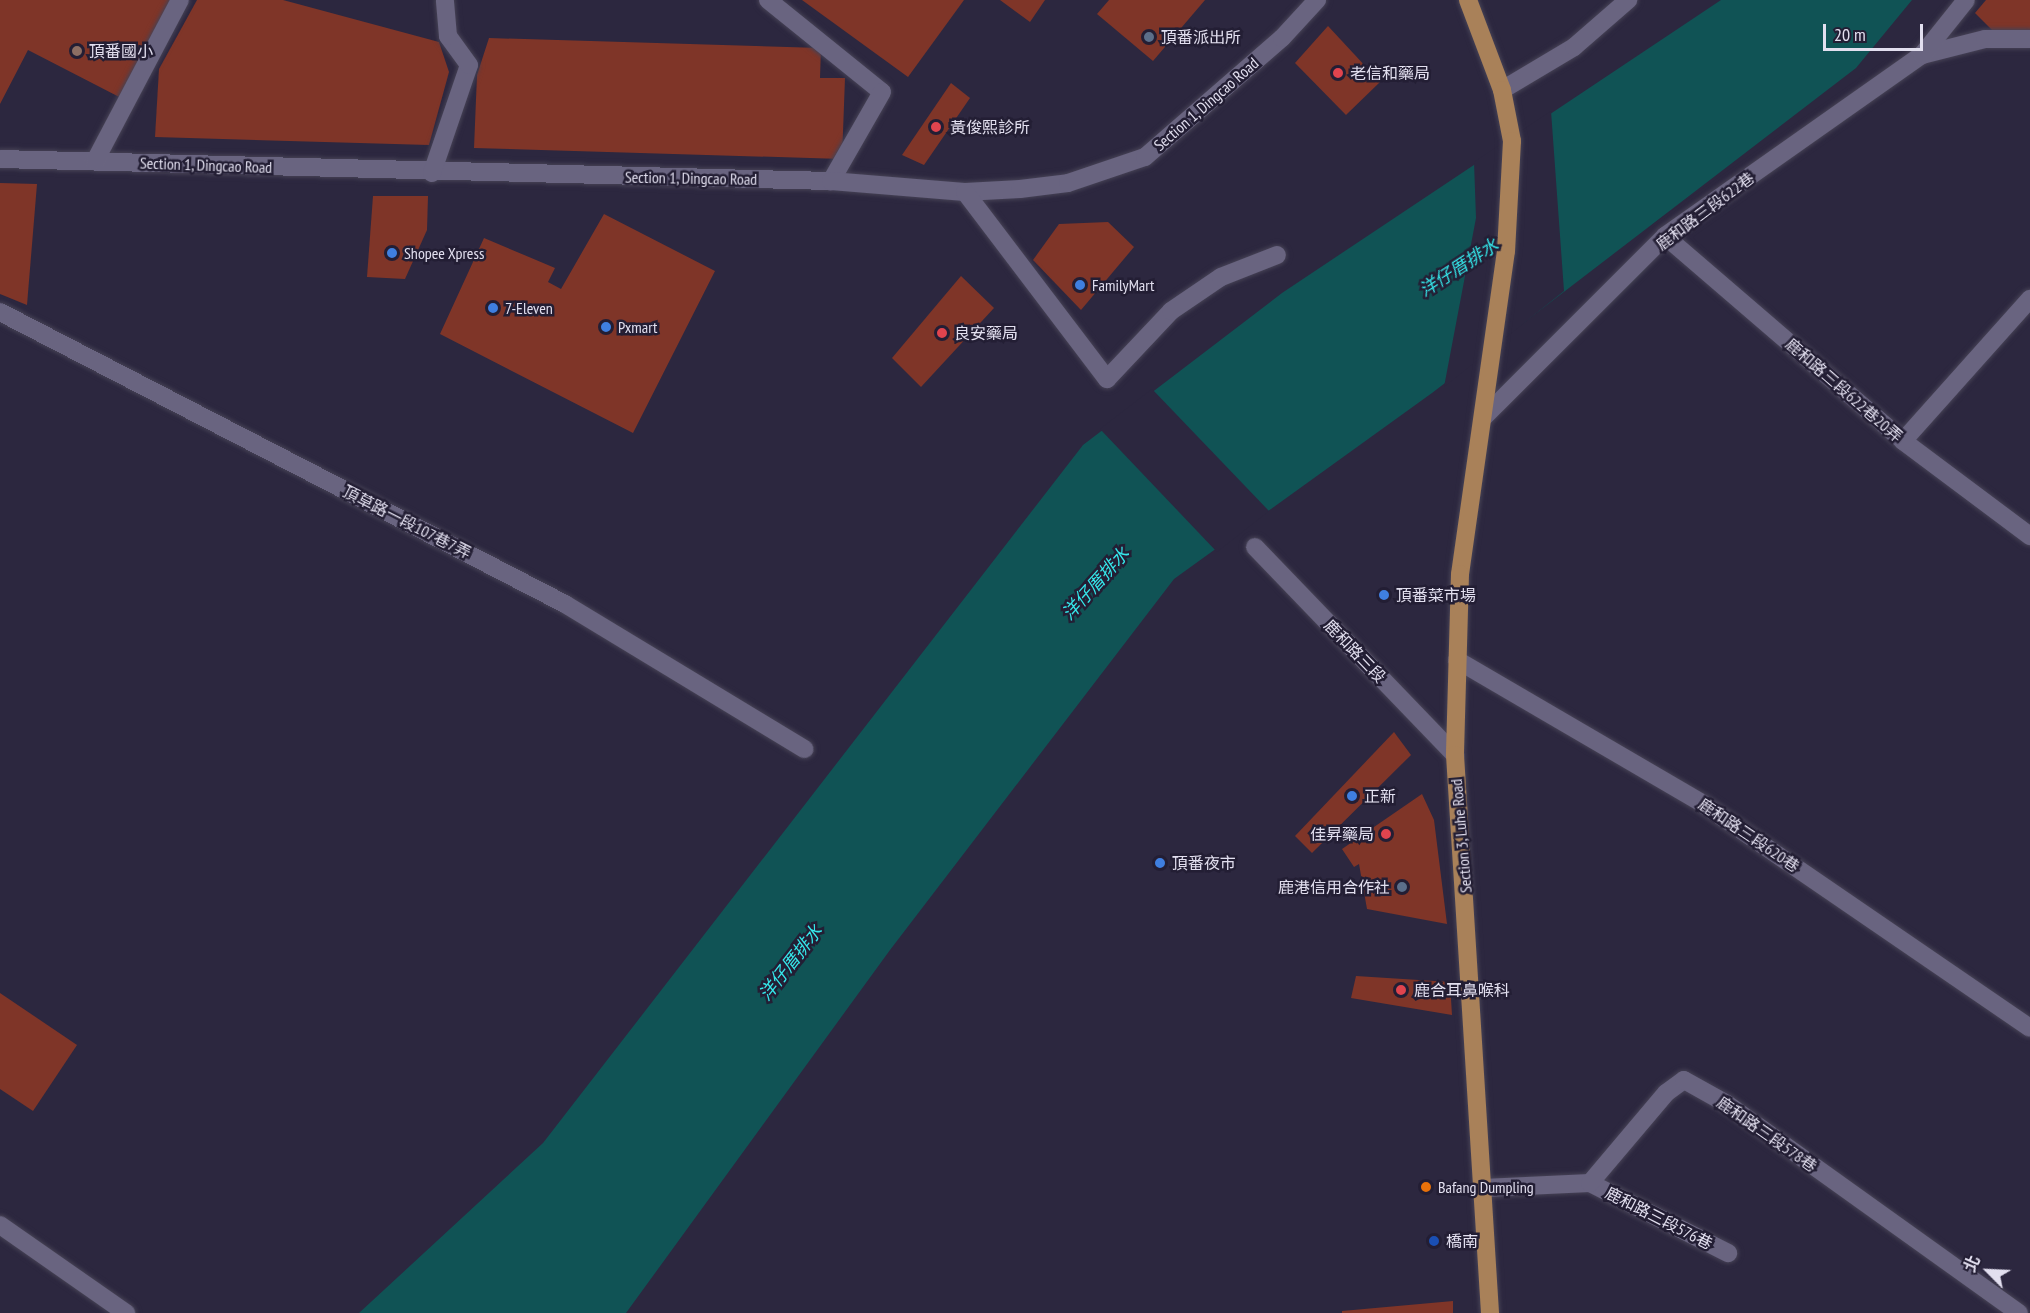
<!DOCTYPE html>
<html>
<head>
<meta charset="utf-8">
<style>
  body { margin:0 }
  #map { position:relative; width:2030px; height:1313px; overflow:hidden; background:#2c273f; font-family:"PT Sans Narrow","Noto Sans TC",sans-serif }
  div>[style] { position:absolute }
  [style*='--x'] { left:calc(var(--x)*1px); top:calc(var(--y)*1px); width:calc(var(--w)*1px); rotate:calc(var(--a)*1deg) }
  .water>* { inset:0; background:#105355 }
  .pier>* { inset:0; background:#2c273f }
  .building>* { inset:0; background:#7f3528 }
  .roads { filter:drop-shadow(0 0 2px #464255) drop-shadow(0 0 2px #464255) }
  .minor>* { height:18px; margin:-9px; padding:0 9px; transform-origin:9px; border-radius:9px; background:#696480 }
  .major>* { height:18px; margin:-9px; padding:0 9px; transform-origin:9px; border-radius:9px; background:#a98159 }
  .dots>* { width:16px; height:16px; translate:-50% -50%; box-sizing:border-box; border:3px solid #231e34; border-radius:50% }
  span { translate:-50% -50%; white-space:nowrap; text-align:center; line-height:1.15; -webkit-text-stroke:5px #231e34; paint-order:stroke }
  .poi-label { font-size:16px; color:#e2dfef }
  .left { translate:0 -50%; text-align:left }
  .right { translate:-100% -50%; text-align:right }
  .street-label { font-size:16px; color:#e2dfef }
  .water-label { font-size:18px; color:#35e8eb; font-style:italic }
  .north { position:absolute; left:1958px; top:1241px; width:60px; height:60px; -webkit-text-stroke:4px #231e34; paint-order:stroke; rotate:294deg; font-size:16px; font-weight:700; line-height:24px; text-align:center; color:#e2dfef }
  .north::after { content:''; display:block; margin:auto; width:21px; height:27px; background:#e2dfef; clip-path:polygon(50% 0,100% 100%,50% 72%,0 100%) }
  .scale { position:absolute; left:1823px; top:24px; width:100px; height:27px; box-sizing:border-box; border:3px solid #e2dfef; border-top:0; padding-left:8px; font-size:18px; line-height:21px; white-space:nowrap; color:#e2dfef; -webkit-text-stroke:4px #231e34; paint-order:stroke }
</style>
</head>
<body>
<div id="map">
  <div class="water">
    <i style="clip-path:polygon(1721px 0,1912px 0,1856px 68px,1432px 393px,1174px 579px,890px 950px,626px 1313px,359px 1313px,543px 1143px,1083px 445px,1282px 293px)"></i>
  </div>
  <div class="pier">
    <i style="clip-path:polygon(1551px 111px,1564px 291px,1444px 387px,1476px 218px,1474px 162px)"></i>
    <i style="clip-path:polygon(1152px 389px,1269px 511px,1217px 552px,1100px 429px)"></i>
  </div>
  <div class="building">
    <i style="clip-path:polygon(0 0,176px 0,127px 101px,28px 50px,0 104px)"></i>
    <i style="clip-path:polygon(197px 0,283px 0,439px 42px,449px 72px,429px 145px,155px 137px,159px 69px)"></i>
    <i style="clip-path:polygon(802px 0,964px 0,908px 77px)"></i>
    <i style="clip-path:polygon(1000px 0,1045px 0,1030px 22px)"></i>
    <i style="clip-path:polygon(1109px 0,1205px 0,1153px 61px,1097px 14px)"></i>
    <i style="clip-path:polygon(1986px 0,2030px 0,2030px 33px,1993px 31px,1975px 13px)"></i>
    <i style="clip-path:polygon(1328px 26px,1380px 82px,1346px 115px,1295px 63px)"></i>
    <i style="clip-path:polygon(489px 38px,821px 48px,820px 78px,845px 78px,842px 159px,474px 148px,477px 75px)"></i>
    <i style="clip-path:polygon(951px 83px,970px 98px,924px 165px,902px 155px)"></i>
    <i style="clip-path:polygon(0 183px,37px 184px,27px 305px,0 294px)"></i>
    <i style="clip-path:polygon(373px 196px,428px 196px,427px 230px,405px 279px,367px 277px)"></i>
    <i style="clip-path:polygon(604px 214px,715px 271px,633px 433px,440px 334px,484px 238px,555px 268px,548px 282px,561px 289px)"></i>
    <i style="clip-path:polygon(1108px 222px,1134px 247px,1081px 310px,1033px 260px,1059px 224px)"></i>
    <i style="clip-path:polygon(961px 276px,994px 308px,921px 387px,892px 358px)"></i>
    <i style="clip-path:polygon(1394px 732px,1411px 755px,1312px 853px,1295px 836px)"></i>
    <i style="clip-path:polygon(1422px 794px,1434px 820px,1447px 924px,1367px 909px,1359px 864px,1354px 867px,1342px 849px)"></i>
    <i style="clip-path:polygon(1356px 976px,1450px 982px,1452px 1015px,1351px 998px)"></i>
    <i style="clip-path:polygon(0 993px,77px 1045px,33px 1111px,0 1089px)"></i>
    <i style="clip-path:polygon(1453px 1301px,1453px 1313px,1342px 1313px,1342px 1311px)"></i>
  </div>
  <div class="roads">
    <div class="minor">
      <i style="--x:768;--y:0;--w:146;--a:38.9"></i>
      <i style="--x:882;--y:92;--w:103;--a:119.8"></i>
      <i style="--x:1922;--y:55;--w:65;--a:-14.3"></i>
      <i style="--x:1985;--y:39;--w:45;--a:0"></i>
      <i style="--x:1502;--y:90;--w:84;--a:-30.8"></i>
      <i style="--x:1574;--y:47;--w:72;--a:-41"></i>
      <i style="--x:0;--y:159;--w:831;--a:1.52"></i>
      <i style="--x:831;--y:181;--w:134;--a:4.7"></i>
      <i style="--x:965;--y:192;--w:55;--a:-3.1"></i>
      <i style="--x:1020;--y:189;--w:48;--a:-7.1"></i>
      <i style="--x:1068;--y:183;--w:81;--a:-18.7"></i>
      <i style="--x:1145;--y:157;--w:181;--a:-41"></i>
      <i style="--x:1282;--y:38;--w:52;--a:-47.4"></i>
      <i style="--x:95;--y:161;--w:182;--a:-62.2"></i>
      <i style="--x:432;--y:173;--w:114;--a:-71.1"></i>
      <i style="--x:469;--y:65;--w:36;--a:-126"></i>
      <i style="--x:448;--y:36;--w:36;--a:-95"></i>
      <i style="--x:965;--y:192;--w:235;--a:52.8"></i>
      <i style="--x:1107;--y:379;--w:93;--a:-46.7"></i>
      <i style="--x:1171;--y:311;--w:60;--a:-34.2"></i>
      <i style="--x:1221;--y:277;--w:60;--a:-21.4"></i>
      <i style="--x:1665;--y:236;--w:314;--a:40.7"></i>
      <i style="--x:1903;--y:441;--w:159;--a:36.8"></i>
      <i style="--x:0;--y:312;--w:636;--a:27.33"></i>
      <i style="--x:565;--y:604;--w:280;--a:31.2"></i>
      <i style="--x:1483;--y:418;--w:257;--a:-45"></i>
      <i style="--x:1665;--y:236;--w:314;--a:-35.2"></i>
      <i style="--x:1922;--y:55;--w:70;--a:-51.3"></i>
      <i style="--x:1903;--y:441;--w:191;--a:-48.2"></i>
      <i style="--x:1255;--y:547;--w:289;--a:46.1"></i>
      <i style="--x:1457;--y:660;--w:285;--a:30.3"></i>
      <i style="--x:1703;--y:804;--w:396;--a:34.4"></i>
      <i style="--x:1590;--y:1183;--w:155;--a:26.9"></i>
      <i style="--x:1483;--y:1188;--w:107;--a:-2.7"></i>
      <i style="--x:1590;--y:1183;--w:118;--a:-49.8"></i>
      <i style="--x:1666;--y:1093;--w:22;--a:-36"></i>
      <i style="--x:1684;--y:1080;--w:49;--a:29.2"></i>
      <i style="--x:1727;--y:1104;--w:359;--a:35.6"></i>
      <i style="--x:0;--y:1225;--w:154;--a:34.9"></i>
    </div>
    <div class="major">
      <i style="--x:1468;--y:0;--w:96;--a:69.3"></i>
      <i style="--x:1502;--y:90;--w:52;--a:78.9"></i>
      <i style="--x:1512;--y:141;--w:110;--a:93.1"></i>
      <i style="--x:1506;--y:251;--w:326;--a:98.1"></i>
      <i style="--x:1460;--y:574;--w:181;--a:91.6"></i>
      <i style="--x:1455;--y:755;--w:559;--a:86.41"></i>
    </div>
  </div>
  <div class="dots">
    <i style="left:1149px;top:37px;background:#5c6f8a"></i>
    <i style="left:77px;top:51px;background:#8d6e63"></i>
    <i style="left:1338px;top:73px;background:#e0444e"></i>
    <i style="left:936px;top:127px;background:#e0444e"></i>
    <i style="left:392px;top:253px;background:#3f7fe0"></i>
    <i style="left:1080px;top:285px;background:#3f7fe0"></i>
    <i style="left:493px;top:308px;background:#3f7fe0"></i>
    <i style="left:606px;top:327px;background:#3f7fe0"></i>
    <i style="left:942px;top:333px;background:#e0444e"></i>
    <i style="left:1384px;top:595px;background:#3f7fe0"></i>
    <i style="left:1352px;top:796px;background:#3f7fe0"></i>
    <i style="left:1386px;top:834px;background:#e0444e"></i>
    <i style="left:1160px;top:863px;background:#3f7fe0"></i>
    <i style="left:1402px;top:887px;background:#5c6f8a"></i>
    <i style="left:1401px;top:990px;background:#e0444e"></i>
    <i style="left:1426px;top:1187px;background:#e8710a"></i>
    <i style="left:1434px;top:1241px;background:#1a4fb4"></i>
  </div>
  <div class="poi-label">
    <span class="left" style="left:1161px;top:37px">頂番派出所</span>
    <span class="left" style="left:89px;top:51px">頂番國小</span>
    <span class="left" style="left:1350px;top:73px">老信和藥局</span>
    <span class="left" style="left:950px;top:127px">黃俊熙診所</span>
    <span class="left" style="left:404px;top:253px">Shopee Xpress</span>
    <span class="left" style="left:1092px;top:285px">FamilyMart</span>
    <span class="left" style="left:505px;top:308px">7-Eleven</span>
    <span class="left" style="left:618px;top:327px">Pxmart</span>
    <span class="left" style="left:954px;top:333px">良安藥局</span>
    <span class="left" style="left:1396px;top:595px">頂番菜市場</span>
    <span class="left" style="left:1364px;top:796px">正新</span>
    <span class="right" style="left:1374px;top:834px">佳昇藥局</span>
    <span class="left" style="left:1172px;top:863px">頂番夜市</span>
    <span class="right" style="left:1390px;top:887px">鹿港信用合作社</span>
    <span class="left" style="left:1414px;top:990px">鹿合耳鼻喉科</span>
    <span class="left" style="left:1438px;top:1187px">Bafang Dumpling</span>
    <span class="left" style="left:1446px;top:1241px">橋南</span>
  </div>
  <div class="street-label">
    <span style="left:1206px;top:104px;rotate:-41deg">Section 1, Dingcao Road</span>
    <span style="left:206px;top:165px;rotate:2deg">Section 1, Dingcao Road</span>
    <span style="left:691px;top:178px;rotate:1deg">Section 1, Dingcao Road</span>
    <span style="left:1705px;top:211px;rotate:-37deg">鹿和路三段622巷</span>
    <span style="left:1844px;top:390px;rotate:41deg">鹿和路三段622巷20弄</span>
    <span style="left:407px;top:522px;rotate:27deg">頂草路一段107巷7弄</span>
    <span style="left:1355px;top:651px;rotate:46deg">鹿和路三段</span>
    <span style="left:1749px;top:835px;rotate:34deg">鹿和路三段620巷</span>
    <span style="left:1461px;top:836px;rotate:-95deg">Section 3, Luhe Road</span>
    <span style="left:1767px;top:1134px;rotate:35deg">鹿和路三段578巷</span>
    <span style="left:1659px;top:1218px;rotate:27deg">鹿和路三段576巷</span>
  </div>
  <div class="water-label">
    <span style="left:1459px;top:268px;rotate:-33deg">洋仔厝排水</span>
    <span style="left:1096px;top:584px;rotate:-48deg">洋仔厝排水</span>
    <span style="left:791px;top:963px;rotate:-52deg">洋仔厝排水</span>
  </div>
  <div class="north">北</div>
  <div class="scale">20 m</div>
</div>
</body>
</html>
